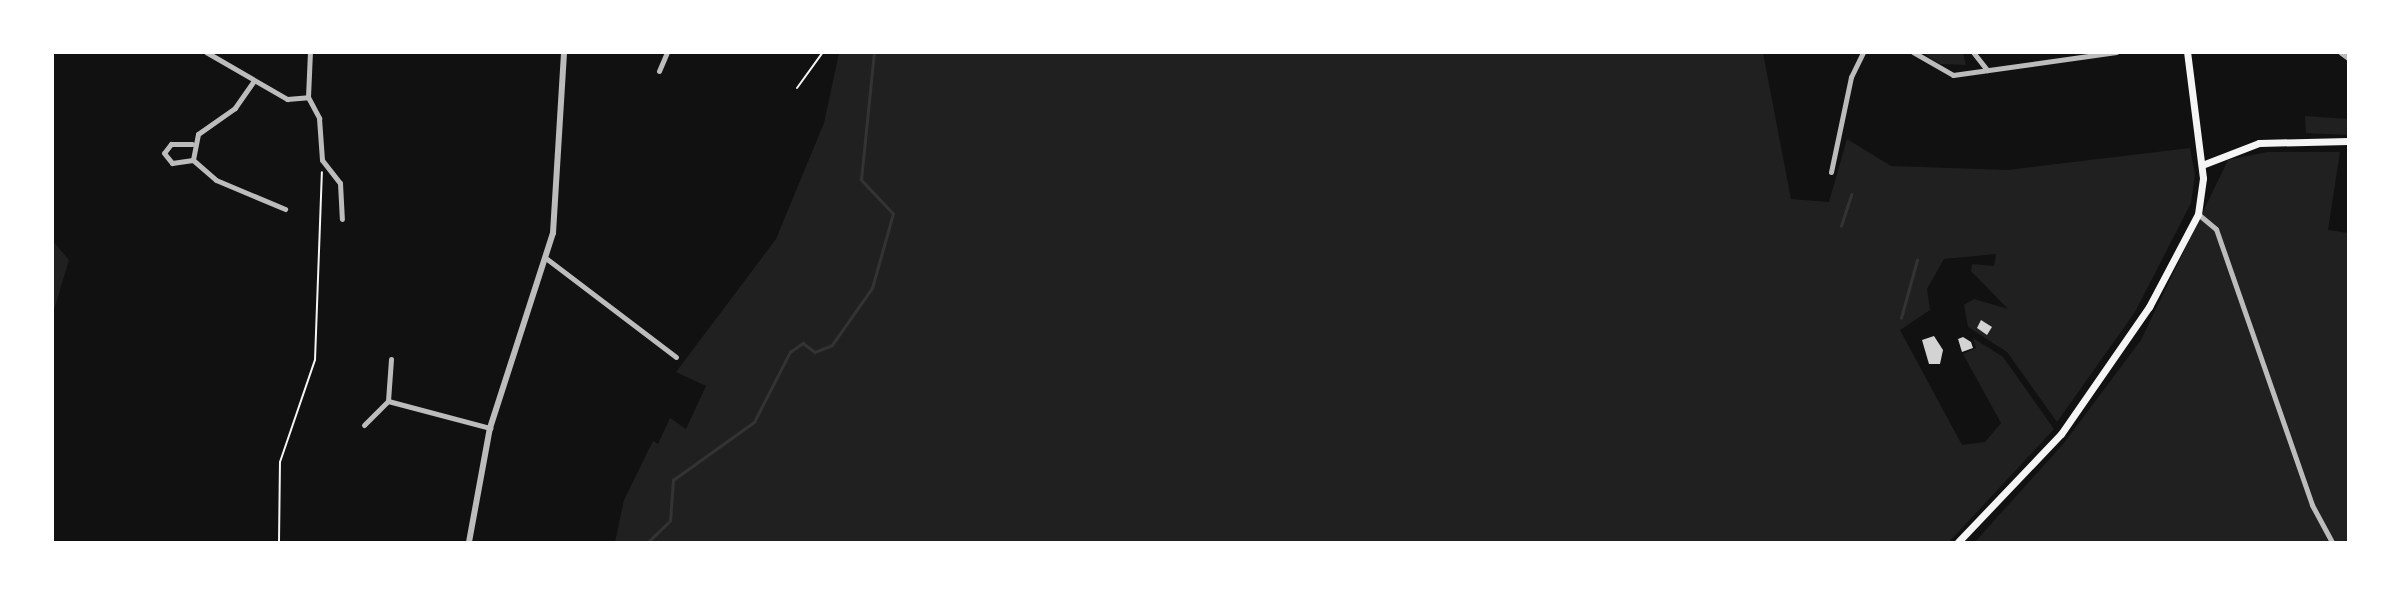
<!DOCTYPE html>
<html>
<head>
<meta charset="utf-8">
<style>
  body { margin:0 }
  #map { position:relative; width:2401px; height:595px; overflow:hidden; background:#111; font-family:"Roboto Condensed",sans-serif }
  div>[style] { position:absolute }
  [style*='--x'] { left:calc(var(--x)*1px); top:calc(var(--y)*1px); width:calc(var(--w)*1px); rotate:calc(var(--a)*1deg) }
  .green>* { inset:0; background:#202020 }
  .stream>* { height:2.5px; margin:-1.25px; padding:0 1.25px; transform-origin:1.25px; border-radius:1.25px; background:#333 }
  .building>* { inset:0; background:#d3d3d3 }
  .path>* { height:2px; margin:-1px; padding:0 1px; transform-origin:1px; border-radius:1px; background:#f5f5f5 }
  .minor>* { height:5px; margin:-2.5px; padding:0 2.5px; transform-origin:2.5px; border-radius:2.5px; background:#bcbcbc }
  .tertiary>* { height:6px; margin:-3px; padding:0 3px; transform-origin:3px; border-radius:3px; background:#bcbcbc }
  .secondary>* { height:7px; margin:-3.5px; padding:0 3.5px; transform-origin:3.5px; border-radius:3.5px; background:#f5f5f5 }
  span { translate:-50% -50%; white-space:nowrap; text-align:center; line-height:1.15; -webkit-text-stroke:5px #fff; paint-order:stroke }
  .frame { position:absolute; inset:0; border:54px solid #fff; pointer-events:none }
</style>
</head>
<body>
<div id="map">
  <div class="green">
    <i style="clip-path:polygon(839px 53px,1763px 53px,1791px 199px,1829px 202px,1847px 139px,1891px 166px,2008px 170px,2190px 148px,2195px 175px,2191px 203px,2135px 312px,2057px 422px,2007px 352px,1968px 327px,1964px 305px,1974px 299px,2008px 309px,1971px 271px,1972px 264px,1994px 266px,1996px 254px,1944px 259px,1927px 289px,1930px 310px,1900px 330px,1962px 445px,1985px 442px,2001px 423px,1963px 354px,1976px 348px,1973px 338px,2003px 357px,2054px 429px,1949px 542px,615px 542px,624px 500px,653px 441px,658px 444px,670px 418px,686px 429px,706px 386px,676px 372px,776px 239px,824px 123px)"></i>
    <i style="clip-path:polygon(1923px 53px,1963px 53px,1966px 65px,1940px 64px)"></i>
    <i style="clip-path:polygon(2305px 116px,2348px 119px,2348px 135px,2306px 133px)"></i>
    <i style="clip-path:polygon(2267px 152px,2340px 152px,2328px 230px,2348px 233px,2348px 542px,1975px 542px,2064px 443px,2141px 340px,2228px 160px)"></i>
    <i style="clip-path:polygon(53px 241px,69px 260px,53px 313px)"></i>
  </div>
  <div class="stream">
    <i style="--x:1841;--y:226;--w:33;--a:-72"></i>
    <i style="--x:1901;--y:318;--w:60;--a:-74.6"></i>
    <i style="--x:648;--y:542;--w:30;--a:-44"></i>
    <i style="--x:670;--y:521;--w:41;--a:-85.8"></i>
    <i style="--x:673;--y:480;--w:100;--a:-35.6"></i>
    <i style="--x:754;--y:422;--w:79;--a:-62.8"></i>
    <i style="--x:790;--y:352;--w:16;--a:-35"></i>
    <i style="--x:803;--y:343;--w:15;--a:37"></i>
    <i style="--x:815;--y:352;--w:18;--a:-22"></i>
    <i style="--x:832;--y:345;--w:70;--a:-54.9"></i>
    <i style="--x:872;--y:288;--w:77;--a:-74.2"></i>
    <i style="--x:893;--y:214;--w:47;--a:-133.3"></i>
    <i style="--x:861;--y:180;--w:129;--a:-84.2"></i>
  </div>
  <div class="building">
    <i style="clip-path:polygon(1981px 320px,1992px 327px,1987px 335px,1977px 328px)"></i>
    <i style="clip-path:polygon(1934px 336px,1943px 350px,1940px 364px,1929px 364px,1924px 347px,1922px 340px)"></i>
    <i style="clip-path:polygon(1963px 337px,1971px 342px,1973px 348px,1962px 352px,1958px 339px)"></i>
  </div>
  <div class="path">
    <i style="--x:797;--y:88;--w:44;--a:-54.2"></i>
    <i style="--x:279;--y:542;--w:80;--a:-89.3"></i>
    <i style="--x:280;--y:462;--w:108;--a:-71.1"></i>
    <i style="--x:315;--y:360;--w:188;--a:-87.9"></i>
  </div>
  <div class="minor">
    <i style="--x:206;--y:52;--w:94;--a:30.1"></i>
    <i style="--x:287;--y:99;--w:21;--a:-5"></i>
    <i style="--x:1913;--y:52;--w:46;--a:29.9"></i>
    <i style="--x:1953;--y:75;--w:165;--a:-8"></i>
    <i style="--x:1973;--y:52;--w:23;--a:52"></i>
    <i style="--x:2340;--y:52;--w:10;--a:37"></i>
    <i style="--x:659;--y:71;--w:21;--a:-67"></i>
    <i style="--x:253;--y:82;--w:32;--a:125"></i>
    <i style="--x:235;--y:108;--w:45;--a:144.9"></i>
    <i style="--x:198;--y:134;--w:26;--a:101"></i>
    <i style="--x:193;--y:160;--w:30;--a:41"></i>
    <i style="--x:216;--y:180;--w:75;--a:22.8"></i>
    <i style="--x:308;--y:97;--w:24;--a:62"></i>
    <i style="--x:319;--y:118;--w:42;--a:85.9"></i>
    <i style="--x:322;--y:160;--w:29;--a:52"></i>
    <i style="--x:340;--y:183;--w:36;--a:87"></i>
    <i style="--x:308;--y:97;--w:45;--a:-87.5"></i>
    <i style="--x:192;--y:144;--w:21;--a:180"></i>
    <i style="--x:171;--y:144;--w:11;--a:128"></i>
    <i style="--x:164;--y:153;--w:13;--a:51"></i>
    <i style="--x:172;--y:163;--w:21;--a:-8"></i>
    <i style="--x:1831;--y:172;--w:97;--a:-78.1"></i>
    <i style="--x:1851;--y:77;--w:28;--a:-64"></i>
    <i style="--x:2198;--y:214;--w:23;--a:40"></i>
    <i style="--x:2216;--y:229;--w:292;--a:70.8"></i>
    <i style="--x:2312;--y:505;--w:42;--a:61.6"></i>
    <i style="--x:547;--y:259;--w:162;--a:37.2"></i>
    <i style="--x:388;--y:401;--w:106;--a:14.8"></i>
    <i style="--x:364;--y:425;--w:34;--a:-45"></i>
    <i style="--x:388;--y:401;--w:42;--a:-85.9"></i>
  </div>
  <div class="tertiary">
    <i style="--x:469;--y:542;--w:116;--a:-79.6"></i>
    <i style="--x:490;--y:428;--w:205;--a:-72.1"></i>
    <i style="--x:553;--y:233;--w:181;--a:-86.5"></i>
  </div>
  <div class="secondary">
    <i style="--x:2202;--y:165;--w:61;--a:-21.1"></i>
    <i style="--x:2259;--y:143;--w:89;--a:-1.3"></i>
    <i style="--x:1958;--y:542;--w:149;--a:-46.4"></i>
    <i style="--x:2061;--y:434;--w:155;--a:-55.3"></i>
    <i style="--x:2149;--y:307;--w:105;--a:-62.2"></i>
    <i style="--x:2198;--y:214;--w:36;--a:-82"></i>
    <i style="--x:2203;--y:178;--w:127;--a:-97.2"></i>
  </div>
  <div class="frame"></div>
</div>
</body>
</html>
